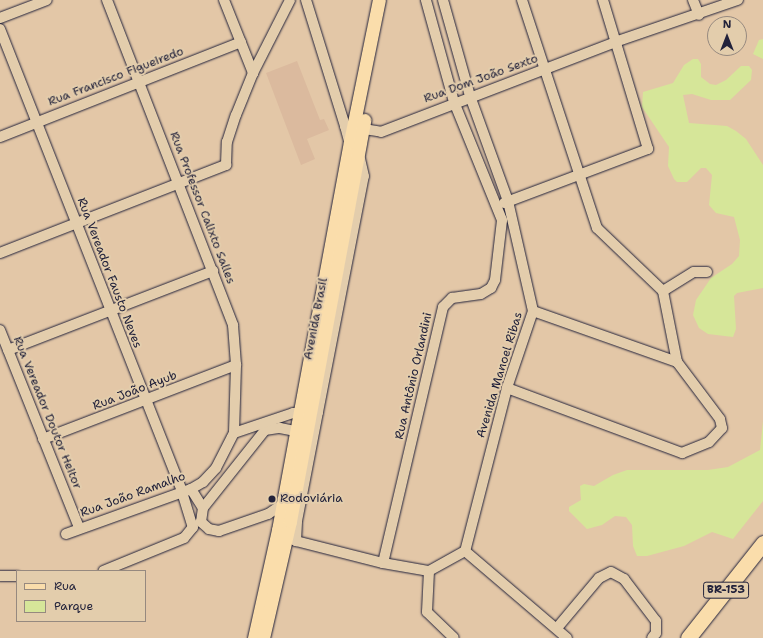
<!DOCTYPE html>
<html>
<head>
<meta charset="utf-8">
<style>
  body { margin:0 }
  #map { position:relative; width:763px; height:638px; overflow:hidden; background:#e3c7a7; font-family:"Shantell Sans",sans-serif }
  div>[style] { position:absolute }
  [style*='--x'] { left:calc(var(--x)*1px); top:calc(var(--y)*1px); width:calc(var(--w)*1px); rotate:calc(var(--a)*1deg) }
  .built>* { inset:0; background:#dbba9e }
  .green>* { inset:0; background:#d6e699 }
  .roads { filter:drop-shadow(0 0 1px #22223b) drop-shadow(0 0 1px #22223b) }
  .minor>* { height:10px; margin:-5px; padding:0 5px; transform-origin:5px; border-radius:5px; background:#e3cdac }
  .major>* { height:13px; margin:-6.5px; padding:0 6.5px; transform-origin:6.5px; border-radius:6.5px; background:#faddab }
  .highway>* { height:15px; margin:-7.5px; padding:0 7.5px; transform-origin:7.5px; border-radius:7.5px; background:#faddab }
  .dots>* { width:11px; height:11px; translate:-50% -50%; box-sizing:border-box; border:2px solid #e3cdac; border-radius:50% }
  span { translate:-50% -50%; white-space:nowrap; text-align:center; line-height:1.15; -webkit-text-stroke:4px #e3cdac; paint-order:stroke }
  .shield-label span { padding:1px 3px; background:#e3cdac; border:1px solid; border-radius:3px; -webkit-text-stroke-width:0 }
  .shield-label { font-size:11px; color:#22223b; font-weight:700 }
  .street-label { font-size:12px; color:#22223b }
  .poi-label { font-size:12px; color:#22223b }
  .left { translate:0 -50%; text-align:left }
  .legend { position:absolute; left:16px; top:570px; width:130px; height:52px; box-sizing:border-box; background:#e3cdac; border:1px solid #96897f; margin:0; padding:5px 7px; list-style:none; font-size:12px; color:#22223b }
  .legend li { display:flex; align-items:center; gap:8px; height:20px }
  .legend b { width:20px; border:1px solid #96897f }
  .north { position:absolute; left:707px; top:16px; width:40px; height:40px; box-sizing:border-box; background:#e3cdac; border:1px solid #96897f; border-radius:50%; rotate:0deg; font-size:11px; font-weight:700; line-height:16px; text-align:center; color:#22223b }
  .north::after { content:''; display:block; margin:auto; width:14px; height:18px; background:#22223b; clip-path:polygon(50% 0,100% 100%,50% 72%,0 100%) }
</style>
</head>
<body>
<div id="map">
  <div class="built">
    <i style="clip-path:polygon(297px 61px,320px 120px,324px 119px,329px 130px,307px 139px,315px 159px,301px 165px,266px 73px)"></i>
  </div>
  <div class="green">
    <i style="clip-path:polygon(763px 39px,763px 59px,753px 54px,759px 40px)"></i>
    <i style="clip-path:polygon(693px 59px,698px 59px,701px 64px,701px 77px,710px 84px,716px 85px,726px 80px,741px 66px,749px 66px,752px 70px,751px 80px,730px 100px,711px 100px,692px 94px,683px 95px,689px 123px,727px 126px,736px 131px,746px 139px,763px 165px,763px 288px,737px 293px,734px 296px,736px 329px,733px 337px,708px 334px,699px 328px,693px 315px,696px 300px,711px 278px,732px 264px,739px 256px,740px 240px,734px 217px,716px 213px,709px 205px,712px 175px,706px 168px,701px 168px,687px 182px,677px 182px,674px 179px,668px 166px,669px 147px,642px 107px,643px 92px,673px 83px,684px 65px)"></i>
    <i style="clip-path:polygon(763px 421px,763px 501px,733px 539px,712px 532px,684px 546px,647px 556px,637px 556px,633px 546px,632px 525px,626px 517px,615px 516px,602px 525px,587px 529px,569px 511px,569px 507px,581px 500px,580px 486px,584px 484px,594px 486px,613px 475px,627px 470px,708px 470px,728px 467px,760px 450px)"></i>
  </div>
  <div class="roads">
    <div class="minor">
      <i style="--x:107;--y:0;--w:349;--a:68.8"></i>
      <i style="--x:233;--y:325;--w:40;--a:85.7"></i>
      <i style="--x:236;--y:365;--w:68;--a:91.7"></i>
      <i style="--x:224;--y:0;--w:79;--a:68.3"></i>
      <i style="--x:306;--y:0;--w:132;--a:72.8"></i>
      <i style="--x:345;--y:126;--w:36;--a:9"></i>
      <i style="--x:381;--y:132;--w:251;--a:-21"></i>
      <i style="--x:615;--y:42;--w:130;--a:-18.9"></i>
      <i style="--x:443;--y:0;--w:100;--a:74.3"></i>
      <i style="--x:470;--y:96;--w:112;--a:70.1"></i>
      <i style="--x:508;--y:201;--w:113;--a:77.2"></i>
      <i style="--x:533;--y:311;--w:81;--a:108.7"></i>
      <i style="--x:507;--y:388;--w:168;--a:104.4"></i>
      <i style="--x:522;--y:0;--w:240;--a:71.8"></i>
      <i style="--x:597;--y:228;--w:91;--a:43.7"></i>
      <i style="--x:663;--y:291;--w:36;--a:-32"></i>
      <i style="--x:694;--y:272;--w:13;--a:0"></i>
      <i style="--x:693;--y:0;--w:16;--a:68"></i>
      <i style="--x:0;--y:18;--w:50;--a:-21"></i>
      <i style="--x:0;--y:29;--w:497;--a:68.5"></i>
      <i style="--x:182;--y:492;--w:37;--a:73"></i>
      <i style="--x:193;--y:527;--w:14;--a:129"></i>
      <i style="--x:184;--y:538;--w:87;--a:157.8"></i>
      <i style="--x:345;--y:126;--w:16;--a:75"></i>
      <i style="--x:0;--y:137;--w:259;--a:-21.5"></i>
      <i style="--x:504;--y:203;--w:154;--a:-20.6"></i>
      <i style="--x:648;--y:149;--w:156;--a:-106.8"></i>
      <i style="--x:0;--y:253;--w:243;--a:-21.3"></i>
      <i style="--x:226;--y:165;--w:23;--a:-88"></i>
      <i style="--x:227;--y:142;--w:28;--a:-72"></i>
      <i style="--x:236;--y:115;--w:45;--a:-68"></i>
      <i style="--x:253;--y:73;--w:82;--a:-63.1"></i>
      <i style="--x:533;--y:311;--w:153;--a:19.5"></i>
      <i style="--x:0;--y:330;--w:213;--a:68.2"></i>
      <i style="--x:8;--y:350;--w:220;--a:-21.1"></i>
      <i style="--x:507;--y:388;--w:187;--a:20.4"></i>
      <i style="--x:682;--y:453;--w:29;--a:-22"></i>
      <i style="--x:709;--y:442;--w:19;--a:-47"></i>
      <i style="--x:722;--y:428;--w:9;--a:-103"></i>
      <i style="--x:720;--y:419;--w:71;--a:-127"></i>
      <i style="--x:677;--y:362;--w:72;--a:-101.2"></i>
      <i style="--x:43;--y:439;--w:207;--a:-21"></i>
      <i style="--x:191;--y:489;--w:22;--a:58"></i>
      <i style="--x:280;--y:506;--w:14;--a:146"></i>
      <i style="--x:268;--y:514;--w:52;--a:160.9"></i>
      <i style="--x:219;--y:531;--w:10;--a:-169"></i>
      <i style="--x:209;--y:529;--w:11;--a:-139"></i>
      <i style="--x:201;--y:522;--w:14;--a:-82"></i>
      <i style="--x:203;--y:508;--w:100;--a:-51.5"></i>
      <i style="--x:265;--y:430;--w:15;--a:-8"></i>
      <i style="--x:280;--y:428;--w:16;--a:11"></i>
      <i style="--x:282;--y:532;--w:17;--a:33"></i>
      <i style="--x:296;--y:541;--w:90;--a:14.2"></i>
      <i style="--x:383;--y:563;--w:47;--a:9.9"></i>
      <i style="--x:429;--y:571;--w:41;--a:-29.1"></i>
      <i style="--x:66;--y:534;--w:133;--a:-19.8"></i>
      <i style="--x:191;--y:489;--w:14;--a:-30"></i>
      <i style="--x:203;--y:482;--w:19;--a:-47"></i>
      <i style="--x:216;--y:468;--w:39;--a:-63"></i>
      <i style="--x:234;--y:433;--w:62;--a:-18.7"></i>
      <i style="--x:293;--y:413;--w:25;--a:-2"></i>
      <i style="--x:318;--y:412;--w:240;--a:-79"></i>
      <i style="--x:364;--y:176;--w:23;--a:-103"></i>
      <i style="--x:296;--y:541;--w:20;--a:-87"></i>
      <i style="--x:297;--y:521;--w:111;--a:-79.1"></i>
      <i style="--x:465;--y:551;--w:134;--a:40.5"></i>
      <i style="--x:383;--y:563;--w:263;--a:-76.8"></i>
      <i style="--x:443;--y:307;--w:13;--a:-45"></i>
      <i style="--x:452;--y:298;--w:29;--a:-8"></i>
      <i style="--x:481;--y:294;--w:12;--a:-31"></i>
      <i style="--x:491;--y:288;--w:9;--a:-63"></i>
      <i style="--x:495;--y:280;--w:60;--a:-83.3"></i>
      <i style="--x:502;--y:220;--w:127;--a:-112.1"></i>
      <i style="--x:454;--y:102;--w:106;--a:-105.4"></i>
      <i style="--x:429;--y:571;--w:41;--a:92.8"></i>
      <i style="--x:427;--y:612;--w:37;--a:44"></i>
      <i style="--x:0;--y:576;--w:17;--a:0"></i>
      <i style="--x:557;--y:628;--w:65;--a:-50"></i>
      <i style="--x:599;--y:578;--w:13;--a:-27"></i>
      <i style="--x:611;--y:572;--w:15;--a:28"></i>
      <i style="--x:624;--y:579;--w:53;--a:52.7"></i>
      <i style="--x:656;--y:621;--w:12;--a:90"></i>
      <i style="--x:656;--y:633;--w:6;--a:129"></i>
    </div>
    <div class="major">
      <i style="--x:254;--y:638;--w:111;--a:-77.5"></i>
      <i style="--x:278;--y:530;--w:395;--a:-79.5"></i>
      <i style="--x:350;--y:142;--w:145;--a:-78.5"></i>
      <i style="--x:263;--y:638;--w:120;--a:-77"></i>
      <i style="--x:290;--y:521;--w:408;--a:-79.5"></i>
    </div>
    <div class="highway">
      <i style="--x:688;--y:638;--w:121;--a:-51.7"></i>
    </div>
  </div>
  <div class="dots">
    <i style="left:272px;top:499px;background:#22223b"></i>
  </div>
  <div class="shield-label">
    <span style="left:726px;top:590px">BR-153</span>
  </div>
  <div class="street-label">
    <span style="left:116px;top:77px;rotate:-21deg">Rua Francisco Figueiredo</span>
    <span style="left:481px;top:79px;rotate:-20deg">Rua Dom João Sexto</span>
    <span style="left:202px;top:208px;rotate:69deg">Rua Professor Calixto Salles</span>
    <span style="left:109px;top:273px;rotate:69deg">Rua Vereador Fausto Neves</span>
    <span style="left:316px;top:319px;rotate:-79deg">Avenida Brasil</span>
    <span style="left:500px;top:375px;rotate:-73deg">Avenida Manoel Ribas</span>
    <span style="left:414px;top:376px;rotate:-77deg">Rua Antônio Orlandini</span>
    <span style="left:135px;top:391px;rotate:-21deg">Rua João Ayub</span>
    <span style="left:47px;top:413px;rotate:68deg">Rua Vereador Doutor Heitor</span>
    <span style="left:133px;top:495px;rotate:-20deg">Rua João Ramalho</span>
  </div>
  <div class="poi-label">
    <span class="left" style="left:280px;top:499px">Rodoviária</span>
  </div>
  <ul class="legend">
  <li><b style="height:5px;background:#faddab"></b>Rua</li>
  <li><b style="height:11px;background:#d6e699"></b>Parque</li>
  </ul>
  <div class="north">N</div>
</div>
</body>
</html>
